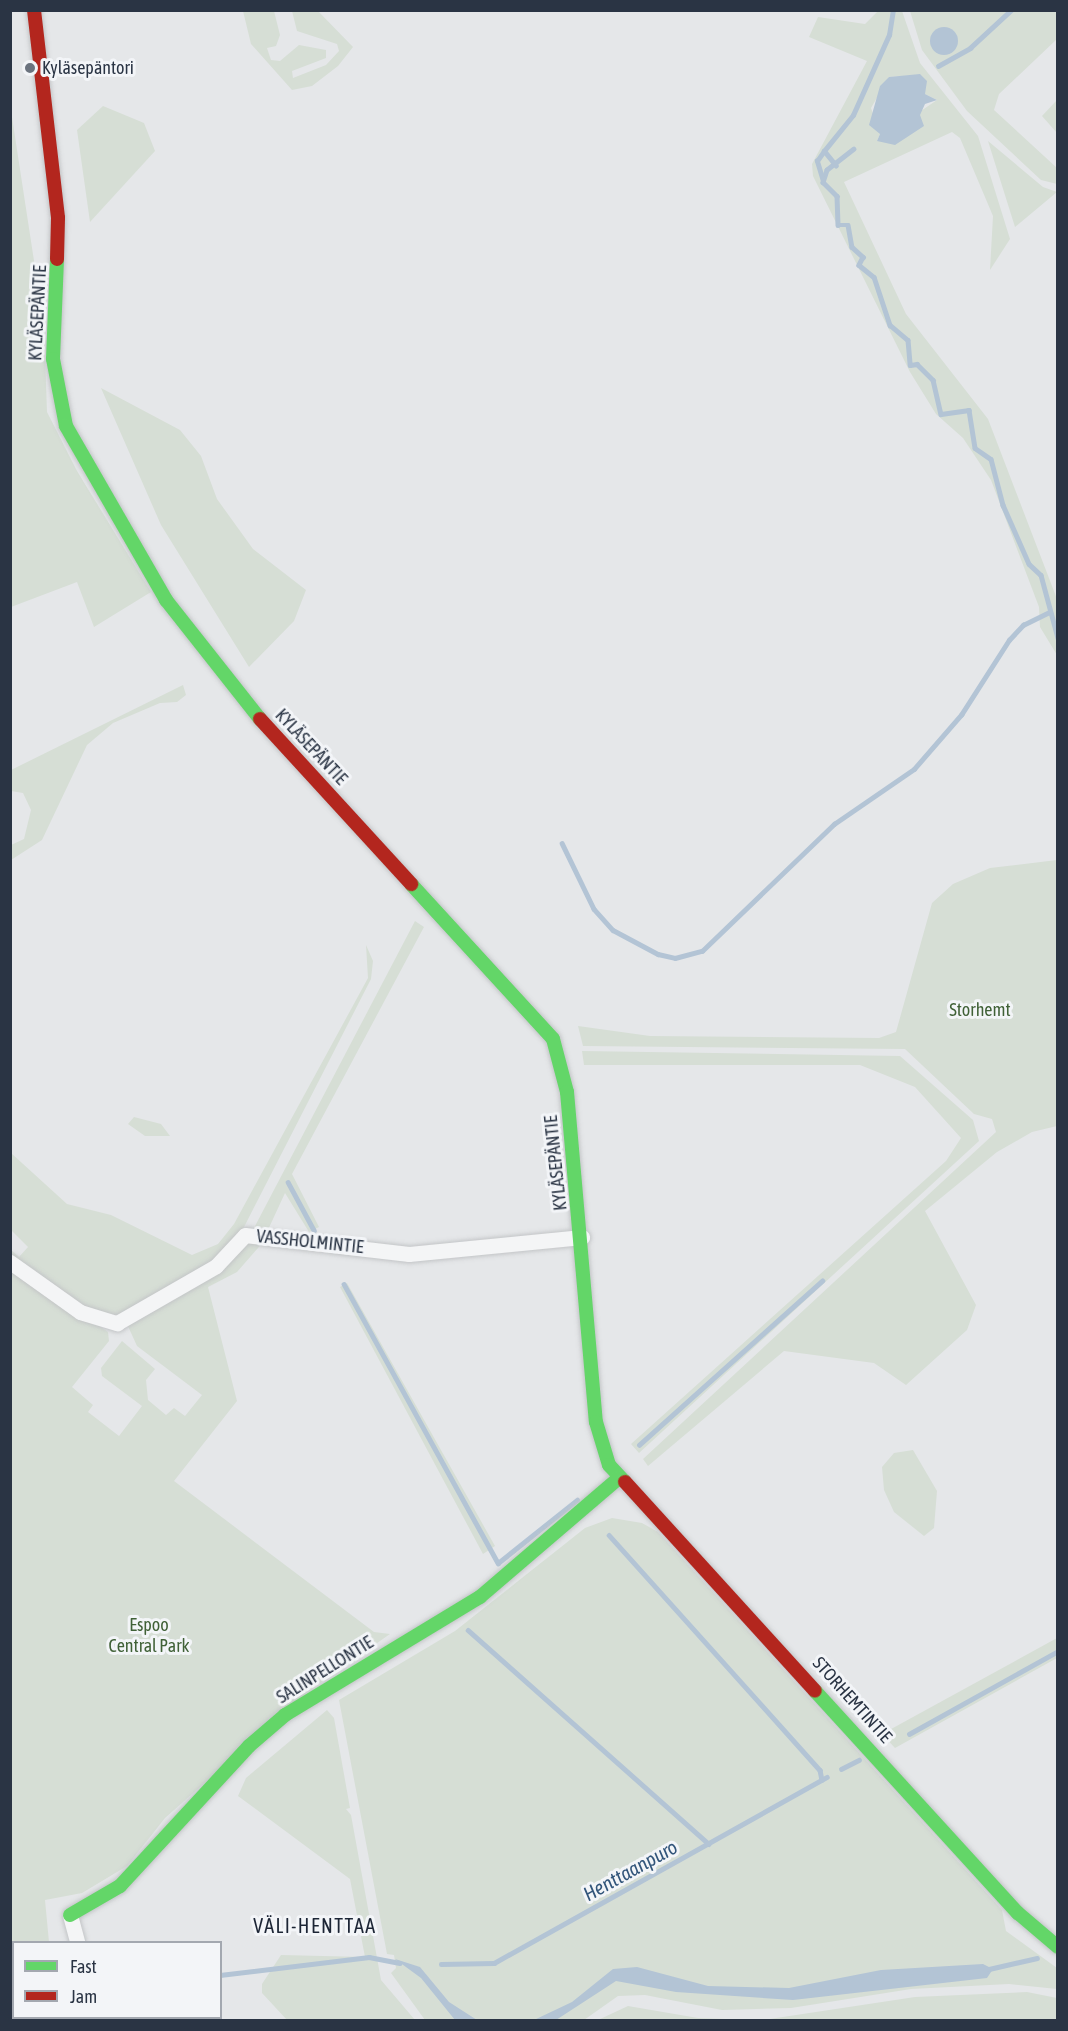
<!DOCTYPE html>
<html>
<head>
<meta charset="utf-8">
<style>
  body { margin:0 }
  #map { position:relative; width:1068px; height:2031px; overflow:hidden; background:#e5e7e9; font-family:"Asap Condensed",sans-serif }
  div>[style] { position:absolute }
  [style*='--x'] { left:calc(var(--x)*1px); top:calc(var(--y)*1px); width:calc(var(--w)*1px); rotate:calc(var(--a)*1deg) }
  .green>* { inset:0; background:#d6ded5 }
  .water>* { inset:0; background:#b3c4d5 }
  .round { border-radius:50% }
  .stream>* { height:4.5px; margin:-2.25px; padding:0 2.25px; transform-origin:2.25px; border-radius:2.25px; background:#b3c4d5 }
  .roads { filter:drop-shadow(0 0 2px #c3c5c7) drop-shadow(0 0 2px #c3c5c7) }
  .street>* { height:15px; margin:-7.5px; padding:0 7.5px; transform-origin:7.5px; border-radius:7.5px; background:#f4f5f6 }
  .fast>* { height:14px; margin:-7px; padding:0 7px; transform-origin:7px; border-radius:7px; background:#63d668 }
  .jam>* { height:14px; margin:-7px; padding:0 7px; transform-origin:7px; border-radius:7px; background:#b3261e }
  .dots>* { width:16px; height:16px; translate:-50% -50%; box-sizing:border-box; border:3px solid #f3f5f8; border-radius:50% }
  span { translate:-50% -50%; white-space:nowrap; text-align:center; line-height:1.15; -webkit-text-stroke:6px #f3f5f8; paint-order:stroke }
  .poi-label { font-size:18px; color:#2a3444 }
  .left { translate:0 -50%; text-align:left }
  .street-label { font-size:18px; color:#2a3444 }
  .park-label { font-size:18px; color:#406137 }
  .water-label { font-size:20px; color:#32557a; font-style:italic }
  .neighbourhood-label { font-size:20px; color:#1c2535; letter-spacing:1.5px }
  .frame { position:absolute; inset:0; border:12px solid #2a3444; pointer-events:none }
  .legend { position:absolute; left:12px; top:1941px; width:210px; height:78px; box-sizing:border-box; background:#f3f5f8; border:2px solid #a3a8b0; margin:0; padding:8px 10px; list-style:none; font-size:18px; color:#2a3444 }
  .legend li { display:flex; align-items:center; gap:12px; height:30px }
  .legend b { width:30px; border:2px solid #a3a8b0 }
</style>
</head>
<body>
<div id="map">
  <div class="green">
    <i style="clip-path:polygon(243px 11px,274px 11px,280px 35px,276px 46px,267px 48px,271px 60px,280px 61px,299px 45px,326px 50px,326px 58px,292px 71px,293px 78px,326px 65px,339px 51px,337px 44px,297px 31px,292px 11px,318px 11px,353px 47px,338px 66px,312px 86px,292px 90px,251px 44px)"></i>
    <i style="clip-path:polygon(evenodd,878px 11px,902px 11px,920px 63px,978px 136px,1010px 239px,990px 270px,993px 216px,960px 138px,952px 132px,844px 182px,906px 314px,988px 419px,1057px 599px,1057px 655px,1040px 627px,1039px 607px,991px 480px,963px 438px,936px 414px,910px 372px,813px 176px,812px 164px,867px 61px,809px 37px,818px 17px,865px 24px,878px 11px,920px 75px,925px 94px,937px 100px,877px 141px,880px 134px,871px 108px,889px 77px,920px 75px)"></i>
    <i style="clip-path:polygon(910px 11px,1057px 11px,1057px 39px,999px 94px,994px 110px,1057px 168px,1057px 184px,1041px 180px,967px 111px,922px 50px)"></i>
    <i style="clip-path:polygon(1057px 100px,1057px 133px,1042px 116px)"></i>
    <i style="clip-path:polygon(10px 104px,44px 326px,47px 412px,77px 471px,151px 592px,94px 627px,77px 582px,11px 607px)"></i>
    <i style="clip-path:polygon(103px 106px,144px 123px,155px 151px,90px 222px,77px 130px)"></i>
    <i style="clip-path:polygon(988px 141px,1043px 187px,1057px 192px,1015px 227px)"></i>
    <i style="clip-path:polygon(101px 388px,180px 430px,201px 456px,217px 499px,253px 549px,306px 590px,294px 621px,249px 667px,161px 525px)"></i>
    <i style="clip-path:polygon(183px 685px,186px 695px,177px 702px,160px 703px,113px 723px,87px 745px,42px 840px,11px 860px,11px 845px,24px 839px,31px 810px,23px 793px,11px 791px,11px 770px)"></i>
    <i style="clip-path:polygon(1057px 860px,1057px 1126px,1032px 1132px,997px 1152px,925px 1211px,976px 1305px,967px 1330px,906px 1385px,874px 1363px,784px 1351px,648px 1466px,643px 1459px,996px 1132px,992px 1119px,974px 1114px,905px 1049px,583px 1046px,578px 1026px,650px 1036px,879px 1038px,896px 1032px,932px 903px,953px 884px,990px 868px)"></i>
    <i style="clip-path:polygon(415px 921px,424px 927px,292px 1174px,319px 1227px,309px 1232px,285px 1193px,267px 1232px,253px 1230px)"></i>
    <i style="clip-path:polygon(366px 945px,373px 961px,371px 979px,243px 1229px,223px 1254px,120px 1315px,93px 1314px,11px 1255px,10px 1249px,19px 1257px,28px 1247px,11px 1230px,11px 1153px,67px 1204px,111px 1215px,192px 1255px,218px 1244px,234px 1224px,368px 978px)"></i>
    <i style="clip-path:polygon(582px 1051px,900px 1056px,973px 1120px,979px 1141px,639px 1453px,631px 1444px,946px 1161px,961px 1138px,915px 1087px,860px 1065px,584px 1065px)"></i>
    <i style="clip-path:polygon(134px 1117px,161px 1124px,170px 1136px,145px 1136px,128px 1124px)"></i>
    <i style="clip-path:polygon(265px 1240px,237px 1272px,208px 1287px,237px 1401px,174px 1481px,374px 1632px,390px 1634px,306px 1693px,165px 1818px,127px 1866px,82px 1893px,45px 1900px,49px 1942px,14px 1942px,14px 2018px,82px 2020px,11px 2020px,10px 1264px,108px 1332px,109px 1341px,72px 1387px,93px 1405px,88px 1412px,119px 1436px,142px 1406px,102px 1376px,101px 1368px,122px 1341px,155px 1369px,146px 1380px,148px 1400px,166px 1415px,174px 1408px,185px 1416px,202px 1395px,137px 1346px,127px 1324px,244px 1243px)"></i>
    <i style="clip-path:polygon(347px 1283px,495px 1546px,483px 1554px,340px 1287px)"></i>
    <i style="clip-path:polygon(913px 1450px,937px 1491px,934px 1528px,924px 1536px,894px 1512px,884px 1490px,882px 1467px,894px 1453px)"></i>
    <i style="clip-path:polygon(612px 1518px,642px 1523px,658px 1532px,1002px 1910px,1006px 1931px,1057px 1968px,1057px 1989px,1009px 1984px,911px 1989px,791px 2008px,722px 2010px,645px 1995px,618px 1996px,584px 2020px,425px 2020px,391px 1973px,396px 1968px,394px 1955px,387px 1954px,339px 1700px,455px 1631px,585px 1528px)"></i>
    <i style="clip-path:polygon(1057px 1638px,1057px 1658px,895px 1748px,882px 1734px)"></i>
    <i style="clip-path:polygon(327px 1710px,334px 1718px,350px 1808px,346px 1809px,351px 1815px,381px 1980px,415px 2020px,287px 2020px,262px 1993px,262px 1984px,281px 1955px,365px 1957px,350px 1879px,238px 1796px,246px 1778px)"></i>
    <i style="clip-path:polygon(1027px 1992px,1057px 1998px,1057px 2020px,763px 2020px,915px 1997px)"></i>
    <i style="clip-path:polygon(628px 2006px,698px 2018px,754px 2020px,598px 2020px)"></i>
  </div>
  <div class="water">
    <i class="round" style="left:930px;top:27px;width:28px;height:28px"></i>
    <i style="clip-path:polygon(920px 74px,927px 81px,925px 94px,937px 100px,925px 104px,920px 115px,924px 126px,895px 145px,877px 141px,880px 134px,869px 125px,880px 86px,889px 77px)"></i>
    <i style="clip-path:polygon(395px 1959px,420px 1967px,449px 2002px,477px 2020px,455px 2020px,421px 1978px)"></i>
    <i style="clip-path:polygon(983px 1964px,993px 1969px,987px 1978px,793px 2000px,676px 1992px,616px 1981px,556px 2020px,534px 2020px,572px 2002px,613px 1969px,637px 1967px,708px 1986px,789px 1988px,881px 1970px)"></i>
  </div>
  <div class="stream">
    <i style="--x:938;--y:66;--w:37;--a:-29"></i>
    <i style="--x:970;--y:48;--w:56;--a:-42.8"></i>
    <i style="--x:854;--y:149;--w:34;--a:142"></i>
    <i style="--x:827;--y:170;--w:13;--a:108"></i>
    <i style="--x:823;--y:182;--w:20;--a:45"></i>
    <i style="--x:837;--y:196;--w:29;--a:88"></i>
    <i style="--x:838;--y:225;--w:10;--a:0"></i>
    <i style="--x:848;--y:225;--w:22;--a:80"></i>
    <i style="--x:852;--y:247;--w:15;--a:42"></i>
    <i style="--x:863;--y:257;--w:9;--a:117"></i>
    <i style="--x:859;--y:265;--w:19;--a:39"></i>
    <i style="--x:874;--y:277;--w:51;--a:71.6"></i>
    <i style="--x:890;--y:325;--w:23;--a:40"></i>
    <i style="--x:908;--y:340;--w:25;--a:85"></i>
    <i style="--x:910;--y:365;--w:7;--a:-8"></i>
    <i style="--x:917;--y:364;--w:23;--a:45"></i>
    <i style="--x:933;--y:380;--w:35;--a:77"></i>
    <i style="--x:941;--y:414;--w:28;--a:-8"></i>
    <i style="--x:969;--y:410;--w:38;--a:81"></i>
    <i style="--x:975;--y:448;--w:19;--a:35"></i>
    <i style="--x:991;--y:459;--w:48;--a:75.4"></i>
    <i style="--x:1003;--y:505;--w:64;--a:66.2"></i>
    <i style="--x:1029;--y:564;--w:16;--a:43"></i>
    <i style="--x:1041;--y:575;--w:65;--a:74.9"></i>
    <i style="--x:836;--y:166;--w:19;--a:-129"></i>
    <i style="--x:824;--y:151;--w:46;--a:-51.1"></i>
    <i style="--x:853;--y:115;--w:88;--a:-65.8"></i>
    <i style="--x:889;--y:35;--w:25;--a:-81"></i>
    <i style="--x:823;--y:181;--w:21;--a:-107"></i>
    <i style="--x:817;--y:161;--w:12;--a:-55"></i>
    <i style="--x:562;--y:843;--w:73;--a:64.1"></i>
    <i style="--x:594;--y:909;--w:28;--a:48"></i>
    <i style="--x:613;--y:930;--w:51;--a:28.1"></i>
    <i style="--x:658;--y:954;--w:17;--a:13"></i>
    <i style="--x:675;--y:958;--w:28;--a:-15"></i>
    <i style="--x:702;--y:951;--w:183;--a:-43.9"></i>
    <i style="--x:834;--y:824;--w:97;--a:-34.5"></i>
    <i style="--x:914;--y:769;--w:72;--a:-49"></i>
    <i style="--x:961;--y:715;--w:89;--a:-57.4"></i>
    <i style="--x:1009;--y:640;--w:21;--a:-47"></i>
    <i style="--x:1023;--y:625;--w:30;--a:-26"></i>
    <i style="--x:288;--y:1182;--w:55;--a:61.6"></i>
    <i style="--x:344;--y:1284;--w:319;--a:61.1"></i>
    <i style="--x:498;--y:1563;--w:101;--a:-38.6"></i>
    <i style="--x:639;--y:1445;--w:246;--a:-41.9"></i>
    <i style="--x:609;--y:1535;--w:316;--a:48.1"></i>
    <i style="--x:820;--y:1770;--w:10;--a:79"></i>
    <i style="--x:468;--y:1630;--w:322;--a:41.6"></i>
    <i style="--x:909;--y:1734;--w:171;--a:-29.1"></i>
    <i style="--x:841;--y:1769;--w:20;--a:-27"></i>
    <i style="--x:441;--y:1964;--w:53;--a:-1.1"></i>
    <i style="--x:494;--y:1963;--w:381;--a:-29.2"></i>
    <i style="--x:989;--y:1969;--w:49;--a:-12.9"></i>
    <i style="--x:220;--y:1975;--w:150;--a:-6.9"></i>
    <i style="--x:369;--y:1957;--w:31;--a:11"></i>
    <i style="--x:62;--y:2020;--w:3;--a:-45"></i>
  </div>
  <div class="roads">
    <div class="street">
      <i style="--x:10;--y:1262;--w:86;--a:35.5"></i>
      <i style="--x:80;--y:1312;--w:39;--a:17"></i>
      <i style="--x:117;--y:1323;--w:114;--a:-29.9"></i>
      <i style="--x:216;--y:1266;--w:42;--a:-46.9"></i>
      <i style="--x:245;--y:1235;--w:165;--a:6.6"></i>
      <i style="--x:409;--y:1254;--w:174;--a:-5.6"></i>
      <i style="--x:70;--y:1915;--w:28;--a:75"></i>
      <i style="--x:101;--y:2018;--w:3;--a:45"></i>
    </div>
    <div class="fast">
      <i style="--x:57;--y:259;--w:100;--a:92.3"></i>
      <i style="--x:53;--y:359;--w:68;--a:79"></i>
      <i style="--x:66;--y:426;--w:201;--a:60.1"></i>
      <i style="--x:166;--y:600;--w:152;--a:51.7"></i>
      <i style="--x:411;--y:884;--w:210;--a:47.5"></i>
      <i style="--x:553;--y:1039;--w:55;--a:75.2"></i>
      <i style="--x:567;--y:1092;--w:331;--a:85"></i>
      <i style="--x:596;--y:1422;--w:45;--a:73.2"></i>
      <i style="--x:609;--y:1465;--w:23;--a:47"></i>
      <i style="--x:815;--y:1691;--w:301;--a:47.6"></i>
      <i style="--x:1018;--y:1913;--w:52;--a:40.4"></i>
      <i style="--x:70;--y:1915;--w:58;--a:-30.1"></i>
      <i style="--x:120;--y:1886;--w:190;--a:-47.3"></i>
      <i style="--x:249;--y:1746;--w:48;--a:-40.7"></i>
      <i style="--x:285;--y:1715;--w:228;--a:-31.2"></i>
      <i style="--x:480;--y:1597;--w:183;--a:-40.6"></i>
    </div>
    <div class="jam">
      <i style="--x:34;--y:10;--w:209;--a:83.4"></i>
      <i style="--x:58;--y:218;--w:41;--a:91.4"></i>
      <i style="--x:260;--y:719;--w:224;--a:47.5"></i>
      <i style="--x:625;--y:1482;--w:282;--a:47.7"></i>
    </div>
  </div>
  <div class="dots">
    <i style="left:30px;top:68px;background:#6b737e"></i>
  </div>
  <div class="poi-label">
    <span class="left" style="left:42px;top:68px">Kyläsepäntori</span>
  </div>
  <div class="street-label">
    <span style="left:38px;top:313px;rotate:-87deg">KYLÄSEPÄNTIE</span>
    <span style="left:311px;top:747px;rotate:47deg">KYLÄSEPÄNTIE</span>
    <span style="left:556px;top:1163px;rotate:-96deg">KYLÄSEPÄNTIE</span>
    <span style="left:310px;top:1242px;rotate:6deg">VASSHOLMINTIE</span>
    <span style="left:325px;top:1670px;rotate:-32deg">SALINPELLONTIE</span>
    <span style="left:852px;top:1700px;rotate:48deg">STORHEMTINTIE</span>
  </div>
  <div class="park-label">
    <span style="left:980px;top:1010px">Storhemt</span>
    <span style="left:149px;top:1636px">Espoo<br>Central Park</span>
  </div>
  <div class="water-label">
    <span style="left:630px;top:1870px;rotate:-29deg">Henttaanpuro</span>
  </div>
  <div class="neighbourhood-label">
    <span style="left:315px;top:1925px">VÄLI-HENTTAA</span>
  </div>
  <div class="frame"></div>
  <ul class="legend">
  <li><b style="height:8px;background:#63d668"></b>Fast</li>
  <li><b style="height:8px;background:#b3261e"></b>Jam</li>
  </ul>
</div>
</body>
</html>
